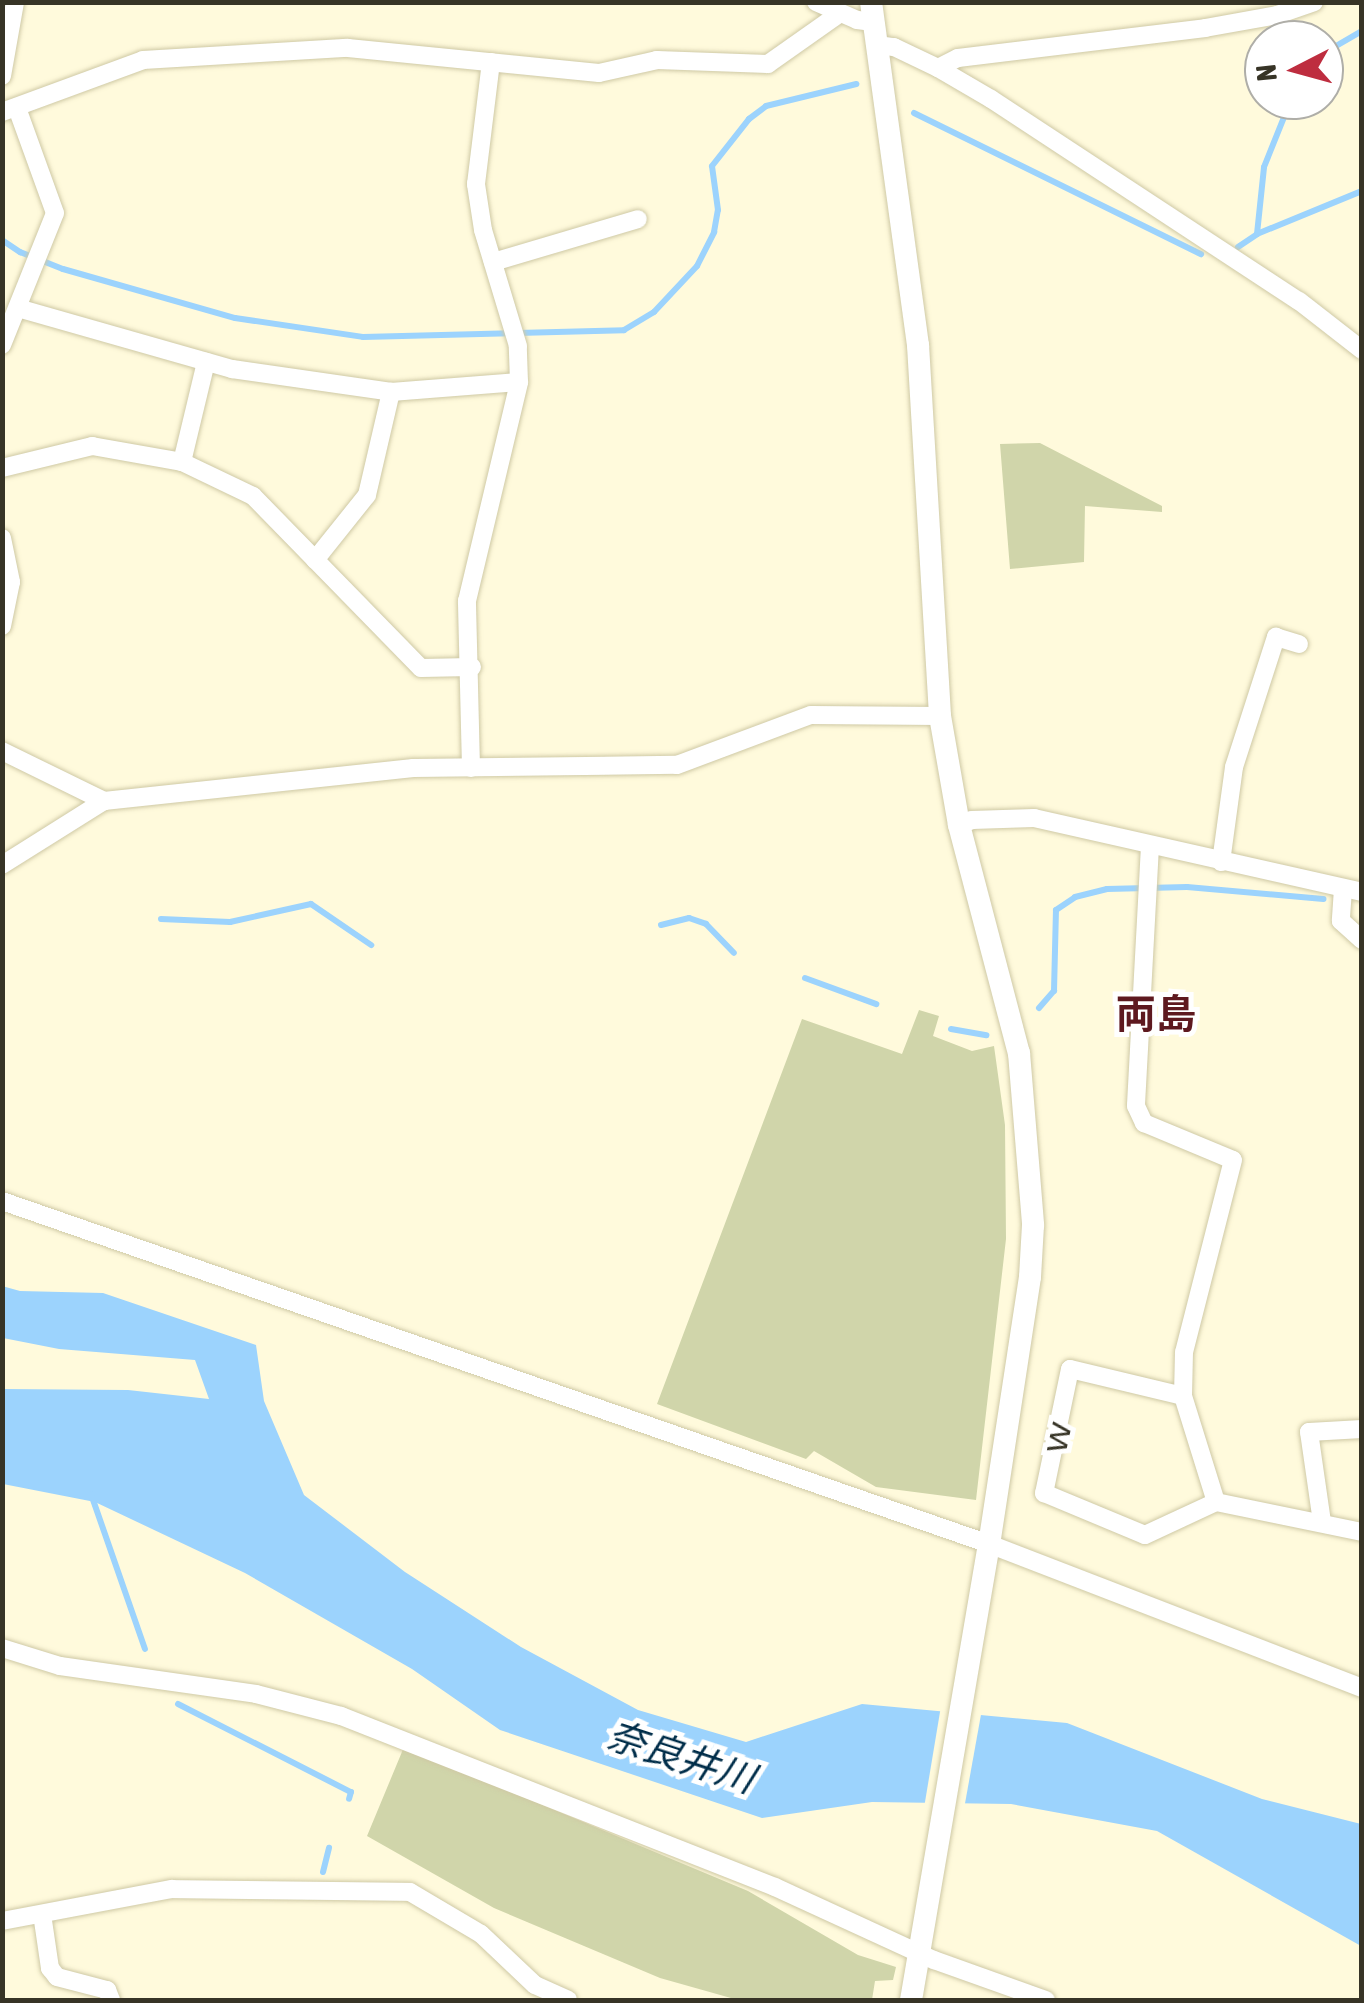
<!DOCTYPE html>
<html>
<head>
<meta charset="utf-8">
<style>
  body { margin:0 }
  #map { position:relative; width:1364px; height:2003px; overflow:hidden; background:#fffadc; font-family:"Asap Condensed","Noto Sans JP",sans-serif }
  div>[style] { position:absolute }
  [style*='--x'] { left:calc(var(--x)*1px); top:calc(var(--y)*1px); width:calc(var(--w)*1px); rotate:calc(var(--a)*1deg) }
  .green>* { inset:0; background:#d0d5aa }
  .water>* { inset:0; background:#9cd3fd }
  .pier>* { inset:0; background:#fffadc }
  .stream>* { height:6px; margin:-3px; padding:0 3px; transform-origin:3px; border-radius:3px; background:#9cd3fd }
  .roads { filter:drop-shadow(0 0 2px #cfc9a5) drop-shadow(0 0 2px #cfc9a5) }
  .street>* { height:18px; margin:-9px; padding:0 9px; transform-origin:9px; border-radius:9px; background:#fff }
  .secondary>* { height:22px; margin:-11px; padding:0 11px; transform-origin:11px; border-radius:11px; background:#fff }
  span { translate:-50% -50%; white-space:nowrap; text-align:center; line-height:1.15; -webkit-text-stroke:10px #fff; paint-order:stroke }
  .street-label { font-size:35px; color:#373426 }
  .water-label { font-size:38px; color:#002d49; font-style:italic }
  .quarter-label { font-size:40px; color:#5e191f; font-weight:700 }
  .frame { position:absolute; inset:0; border:5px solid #373426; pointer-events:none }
  .north { position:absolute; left:1244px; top:20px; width:100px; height:100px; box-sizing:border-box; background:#fff; border:2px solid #afaea8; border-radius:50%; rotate:264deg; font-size:28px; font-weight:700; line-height:40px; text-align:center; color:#373426 }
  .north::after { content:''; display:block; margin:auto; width:35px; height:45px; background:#be2d3f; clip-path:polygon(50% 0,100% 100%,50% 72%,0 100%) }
</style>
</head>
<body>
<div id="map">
  <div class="green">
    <i style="clip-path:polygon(1040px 443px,1162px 506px,1162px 512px,1085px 506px,1084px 562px,1010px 569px,1000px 444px)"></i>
    <i style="clip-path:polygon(919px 1010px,939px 1016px,933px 1036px,972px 1051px,994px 1046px,1005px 1125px,1006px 1239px,976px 1500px,876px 1487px,814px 1451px,806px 1459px,657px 1404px,802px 1019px,902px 1054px)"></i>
    <i style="clip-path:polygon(404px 1747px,748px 1891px,858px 1955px,896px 1967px,893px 1980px,875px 1981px,872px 2000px,738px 2000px,660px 1978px,494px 1908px,367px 1836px)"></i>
  </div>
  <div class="water">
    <i style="clip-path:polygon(2px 1286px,20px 1291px,103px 1293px,256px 1345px,264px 1401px,304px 1495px,405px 1572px,521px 1647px,638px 1710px,746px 1742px,862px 1704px,1067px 1723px,1262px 1799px,1361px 1824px,1361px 1946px,1157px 1831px,1011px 1804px,872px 1802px,762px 1818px,500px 1730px,412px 1669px,245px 1573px,95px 1502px,3px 1484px,3px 1389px,128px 1390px,209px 1399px,195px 1360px,59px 1349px,3px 1338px)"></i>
  </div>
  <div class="pier">
    <i style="clip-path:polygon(941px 1706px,982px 1709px,964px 1809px,924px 1808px)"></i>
  </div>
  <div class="stream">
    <i style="--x:1324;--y:53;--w:44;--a:-30.1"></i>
    <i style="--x:914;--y:113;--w:320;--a:26.2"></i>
    <i style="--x:1257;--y:234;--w:67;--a:-84"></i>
    <i style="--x:1264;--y:167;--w:72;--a:-68.1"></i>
    <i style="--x:2;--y:240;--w:22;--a:34"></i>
    <i style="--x:20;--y:252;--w:46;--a:21.6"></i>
    <i style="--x:63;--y:269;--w:179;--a:15.9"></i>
    <i style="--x:235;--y:318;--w:129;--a:8.4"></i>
    <i style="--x:363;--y:337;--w:261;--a:-1.5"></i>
    <i style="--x:624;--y:330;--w:35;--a:-31"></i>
    <i style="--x:654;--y:312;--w:63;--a:-46.9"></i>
    <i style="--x:697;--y:266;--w:38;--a:-63"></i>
    <i style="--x:714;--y:232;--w:22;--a:-80"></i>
    <i style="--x:718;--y:210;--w:44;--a:-97.8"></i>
    <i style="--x:712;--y:166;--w:60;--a:-51.8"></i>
    <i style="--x:749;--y:119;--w:21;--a:-37"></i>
    <i style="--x:766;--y:106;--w:93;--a:-13.7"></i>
    <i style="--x:1238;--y:247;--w:23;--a:-34"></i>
    <i style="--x:1257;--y:234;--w:113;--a:-22.3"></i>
    <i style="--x:161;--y:919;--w:69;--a:2.5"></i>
    <i style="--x:230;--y:922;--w:83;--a:-12.5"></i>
    <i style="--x:311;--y:904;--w:73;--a:34.3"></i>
    <i style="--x:661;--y:925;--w:29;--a:-14"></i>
    <i style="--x:689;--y:918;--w:18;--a:19"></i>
    <i style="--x:706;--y:924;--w:40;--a:46"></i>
    <i style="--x:805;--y:978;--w:76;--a:20.1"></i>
    <i style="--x:1039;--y:1008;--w:23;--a:-49"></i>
    <i style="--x:1054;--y:991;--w:81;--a:-88.6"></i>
    <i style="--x:1056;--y:910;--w:23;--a:-34"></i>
    <i style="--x:1075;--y:897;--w:33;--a:-14"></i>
    <i style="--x:1107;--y:889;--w:80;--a:-1.4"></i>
    <i style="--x:1187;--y:887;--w:137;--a:5"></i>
    <i style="--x:951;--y:1029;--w:36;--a:10"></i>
    <i style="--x:91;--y:1494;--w:164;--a:70.8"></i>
    <i style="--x:178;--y:1704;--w:194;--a:27"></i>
    <i style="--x:351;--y:1792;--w:7;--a:106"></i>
    <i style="--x:323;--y:1872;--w:25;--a:-76"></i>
  </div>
  <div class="roads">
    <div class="street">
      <i style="--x:816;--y:2;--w:45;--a:23.7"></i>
      <i style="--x:857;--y:20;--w:16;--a:7"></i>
      <i style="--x:877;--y:45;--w:17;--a:7"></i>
      <i style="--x:894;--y:47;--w:49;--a:25.5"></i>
      <i style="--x:938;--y:68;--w:61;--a:30.3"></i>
      <i style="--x:991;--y:99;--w:368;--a:33.3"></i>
      <i style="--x:1299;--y:301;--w:80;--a:37.9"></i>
      <i style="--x:938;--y:68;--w:22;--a:-27"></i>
      <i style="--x:958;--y:58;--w:249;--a:-6.9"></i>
      <i style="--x:1205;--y:28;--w:73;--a:-10.2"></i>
      <i style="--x:1277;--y:15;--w:39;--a:-19"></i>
      <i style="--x:2;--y:76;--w:75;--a:-80"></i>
      <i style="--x:2;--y:112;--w:150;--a:-20.2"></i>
      <i style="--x:143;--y:60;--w:205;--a:-3.4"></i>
      <i style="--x:348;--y:48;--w:252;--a:5.7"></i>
      <i style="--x:599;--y:73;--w:59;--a:-12.6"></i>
      <i style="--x:657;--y:60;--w:111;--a:2.1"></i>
      <i style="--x:768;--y:64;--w:87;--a:-35.2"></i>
      <i style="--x:493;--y:262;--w:151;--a:-16.5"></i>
      <i style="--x:18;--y:308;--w:223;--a:15.9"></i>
      <i style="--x:232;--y:369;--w:161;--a:8.2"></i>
      <i style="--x:391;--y:392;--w:128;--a:-4.5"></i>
      <i style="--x:2;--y:345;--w:142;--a:-68.1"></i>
      <i style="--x:55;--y:213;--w:112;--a:-109.9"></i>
      <i style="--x:182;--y:462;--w:103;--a:-76.5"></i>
      <i style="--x:2;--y:468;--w:93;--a:-13.7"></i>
      <i style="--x:92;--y:446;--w:91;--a:10.1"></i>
      <i style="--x:182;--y:462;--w:79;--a:25.6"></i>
      <i style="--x:253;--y:496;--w:240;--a:45.7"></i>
      <i style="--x:421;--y:668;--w:51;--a:-1.1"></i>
      <i style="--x:2;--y:538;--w:45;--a:78.4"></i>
      <i style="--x:11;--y:582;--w:45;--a:101.6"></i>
      <i style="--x:315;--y:560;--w:83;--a:-51.3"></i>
      <i style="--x:367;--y:495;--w:106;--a:-76.9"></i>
      <i style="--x:2;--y:751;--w:114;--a:26.1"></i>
      <i style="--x:471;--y:768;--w:167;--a:-91.4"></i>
      <i style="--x:467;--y:601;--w:225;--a:-76.6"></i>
      <i style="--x:519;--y:382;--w:36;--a:-92"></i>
      <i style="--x:518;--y:346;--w:121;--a:-106.8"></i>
      <i style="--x:483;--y:230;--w:47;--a:-98.7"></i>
      <i style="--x:476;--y:184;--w:123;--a:-83"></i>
      <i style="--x:959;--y:825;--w:14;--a:-21"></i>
      <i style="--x:972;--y:820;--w:62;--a:-1.8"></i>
      <i style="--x:1034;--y:818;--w:336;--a:12.7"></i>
      <i style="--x:1150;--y:846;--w:260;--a:93.1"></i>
      <i style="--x:1136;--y:1106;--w:19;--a:65"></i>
      <i style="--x:1144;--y:1123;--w:96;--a:22.6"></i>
      <i style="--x:1233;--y:1160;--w:198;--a:104.3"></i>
      <i style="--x:1184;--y:1352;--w:44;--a:91.3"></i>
      <i style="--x:1183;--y:1396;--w:111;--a:72.7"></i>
      <i style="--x:1221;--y:862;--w:96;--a:-82.2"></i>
      <i style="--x:1234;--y:767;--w:137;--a:-72.1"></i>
      <i style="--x:1276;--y:637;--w:24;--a:17"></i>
      <i style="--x:2;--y:865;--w:120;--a:-32.1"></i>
      <i style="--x:104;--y:801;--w:311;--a:-6.1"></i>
      <i style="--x:413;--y:768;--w:264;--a:-0.7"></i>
      <i style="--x:677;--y:765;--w:143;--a:-20.5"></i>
      <i style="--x:811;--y:715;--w:129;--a:0.4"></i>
      <i style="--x:1343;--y:889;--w:32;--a:94"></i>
      <i style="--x:1341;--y:921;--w:28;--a:42"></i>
      <i style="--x:2;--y:1201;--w:1045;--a:19.16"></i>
      <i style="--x:989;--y:1544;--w:400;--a:21.1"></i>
      <i style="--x:1183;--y:1396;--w:116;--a:-166.6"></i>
      <i style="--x:1070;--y:1369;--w:127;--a:101.8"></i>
      <i style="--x:1044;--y:1493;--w:109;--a:22.6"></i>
      <i style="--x:1145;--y:1535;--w:78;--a:-24.9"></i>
      <i style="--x:1216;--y:1502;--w:149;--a:11.6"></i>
      <i style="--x:1322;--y:1522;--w:91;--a:-98.2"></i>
      <i style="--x:1309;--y:1432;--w:53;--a:-3.2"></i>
      <i style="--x:2;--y:1648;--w:61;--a:17.2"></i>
      <i style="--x:60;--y:1666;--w:198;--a:8.1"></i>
      <i style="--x:256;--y:1694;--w:88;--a:14.5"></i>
      <i style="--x:341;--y:1716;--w:466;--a:21.5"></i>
      <i style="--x:775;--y:1887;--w:175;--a:24.7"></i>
      <i style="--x:934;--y:1960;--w:119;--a:19.7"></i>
      <i style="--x:42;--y:1914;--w:55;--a:81.6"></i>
      <i style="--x:50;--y:1968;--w:11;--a:52"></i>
      <i style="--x:57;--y:1977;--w:52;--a:14.6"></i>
      <i style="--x:107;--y:1990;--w:11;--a:68"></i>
      <i style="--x:2;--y:1921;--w:173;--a:-10.7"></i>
      <i style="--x:172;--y:1889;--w:238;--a:0.7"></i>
      <i style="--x:410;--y:1892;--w:82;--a:30.6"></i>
      <i style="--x:481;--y:1934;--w:74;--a:43.4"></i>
      <i style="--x:535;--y:1985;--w:36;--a:24"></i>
    </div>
    <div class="secondary">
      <i style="--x:871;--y:2;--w:346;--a:82.2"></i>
      <i style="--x:918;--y:345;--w:372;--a:86.6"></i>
      <i style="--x:940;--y:716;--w:111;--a:80.1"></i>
      <i style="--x:959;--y:825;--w:236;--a:75.3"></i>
      <i style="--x:1019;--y:1053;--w:173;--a:85.3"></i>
      <i style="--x:1033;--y:1225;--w:52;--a:93.3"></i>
      <i style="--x:1030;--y:1277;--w:270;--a:98.7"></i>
      <i style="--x:989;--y:1544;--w:463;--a:99.7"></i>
    </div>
  </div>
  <div class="street-label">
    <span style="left:1056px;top:1437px;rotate:-78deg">ｗ</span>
  </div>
  <div class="water-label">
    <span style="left:681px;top:1757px;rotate:18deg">奈良井川</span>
  </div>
  <div class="quarter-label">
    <span style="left:1156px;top:1014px">両島</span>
  </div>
  <div class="frame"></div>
  <div class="north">N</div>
</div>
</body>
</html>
